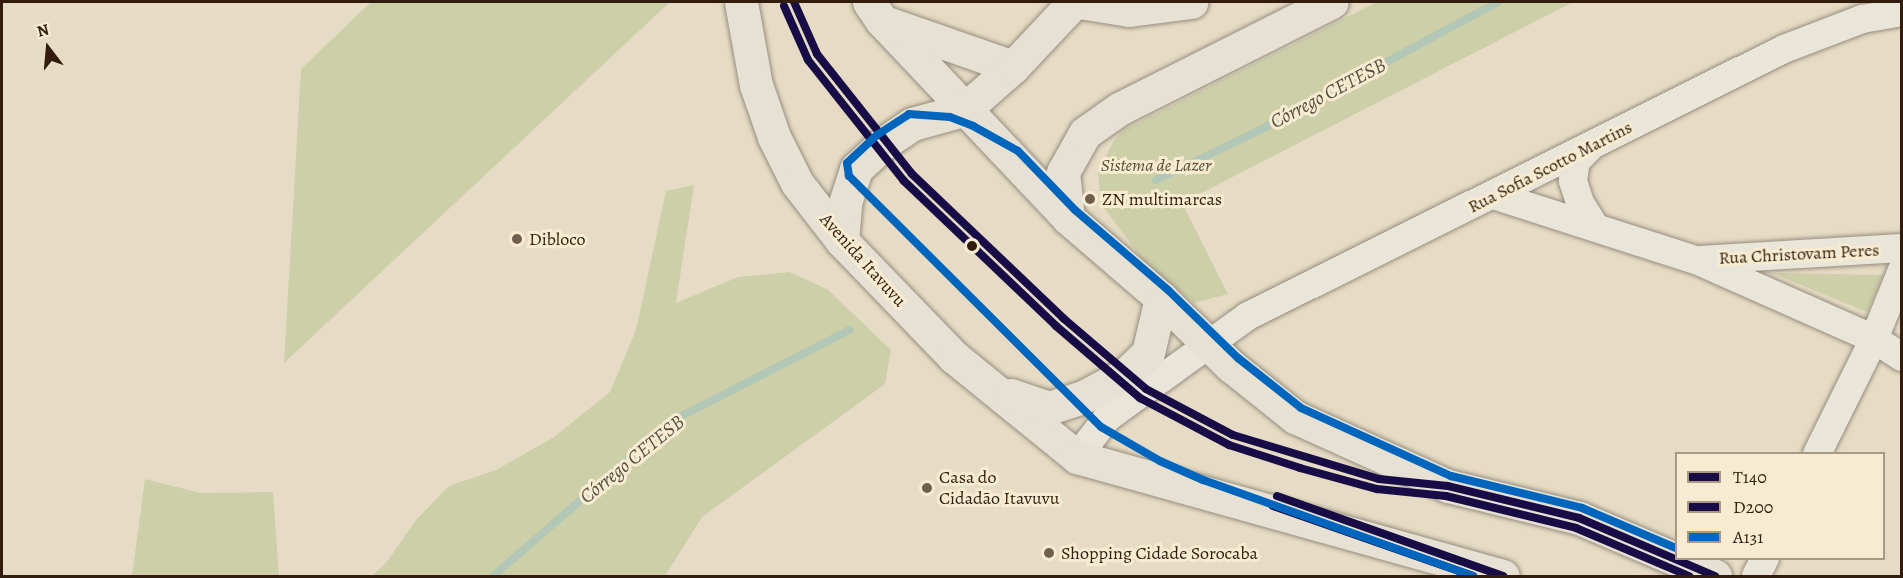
<!DOCTYPE html>
<html>
<head>
<meta charset="utf-8">
<style>
  body { margin:0 }
  #map { position:relative; width:1903px; height:578px; overflow:hidden; background:#e6dcc5; font-family:Alegreya,serif }
  div>[style] { position:absolute }
  [style*='--x'] { left:calc(var(--x)*1px); top:calc(var(--y)*1px); width:calc(var(--w)*1px); rotate:calc(var(--a)*1deg) }
  .green>* { inset:0; background:#cdcfa9 }
  .stream>* { height:8px; margin:-4px; padding:0 4px; transform-origin:4px; border-radius:4px; background:#b2c7b5 }
  .roads { filter:drop-shadow(0 0 2px #968d7f) drop-shadow(0 0 2px #968d7f) }
  .minor>* { height:28px; margin:-14px; padding:0 14px; transform-origin:14px; border-radius:14px; background:#eae5d9 }
  .major>* { height:33px; margin:-16.5px; padding:0 16.5px; transform-origin:16.5px; border-radius:16.5px; background:#e6e1d3 }
  .bus-1>* { height:8px; margin:-4px; padding:0 4px; transform-origin:4px; border-radius:4px; background:#170c46 }
  .bus-2>* { height:8px; margin:-4px; padding:0 4px; transform-origin:4px; border-radius:4px; background:#170c46 }
  .bus-3>* { height:8px; margin:-4px; padding:0 4px; transform-origin:4px; border-radius:4px; background:#0065bd }
  .dots>* { width:16px; height:16px; translate:-50% -50%; box-sizing:border-box; border:3px solid #f7ecd1; border-radius:50% }
  span { translate:-50% -50%; white-space:nowrap; text-align:center; line-height:1.15; -webkit-text-stroke:6px #f7ecd1; paint-order:stroke }
  .park-label { font-size:18px; color:#5a4e35; font-style:italic }
  .street-label { font-size:18px; color:#321c0d }
  .poi-label { font-size:18px; color:#321c0d }
  .left { translate:0 -50%; text-align:left }
  .water-label { font-size:20px; color:#524d3d; font-style:italic }
  .frame { position:absolute; inset:0; border:3px solid #321c0d; pointer-events:none }
  .legend { position:absolute; left:1675px; top:452px; width:210px; height:108px; box-sizing:border-box; background:#f7ecd1; border:2px solid #a89983; margin:0; padding:8px 10px; list-style:none; font-size:18px; color:#321c0d }
  .legend li { display:flex; align-items:center; gap:12px; height:30px }
  .legend b { width:30px; border:2px solid #a89983 }
  .north { position:absolute; left:18px; top:18px; width:60px; height:60px; -webkit-text-stroke:4px #f7ecd1; paint-order:stroke; rotate:344deg; font-size:16px; font-weight:700; line-height:24px; text-align:center; color:#321c0d }
  .north::after { content:''; display:block; margin:auto; width:21px; height:27px; background:#321c0d; clip-path:polygon(50% 0,100% 100%,50% 72%,0 100%) }
</style>
</head>
<body>
<div id="map">
  <div class="green">
    <i style="clip-path:polygon(371px 2px,670px 2px,284px 363px,301px 69px)"></i>
    <i style="clip-path:polygon(1377px 2px,1573px 2px,1182px 203px,1228px 294px,1194px 303px,1143px 260px,1101px 204px,1098px 172px,1113px 142px,1123px 130px)"></i>
    <i style="clip-path:polygon(694px 185px,676px 303px,738px 277px,789px 272px,827px 289px,891px 350px,885px 384px,702px 517px,665px 576px,372px 576px,386px 563px,416px 520px,449px 486px,496px 470px,554px 437px,610px 392px,636px 330px,666px 191px)"></i>
    <i style="clip-path:polygon(1772px 273px,1883px 275px,1867px 312px)"></i>
    <i style="clip-path:polygon(145px 479px,201px 493px,273px 492px,279px 576px,132px 576px)"></i>
  </div>
  <div class="stream">
    <i style="--x:1156;--y:180;--w:118;--a:-25.7"></i>
    <i style="--x:1262;--y:129;--w:268;--a:-28.3"></i>
    <i style="--x:493;--y:576;--w:239;--a:-40.8"></i>
    <i style="--x:674;--y:420;--w:197;--a:-27.2"></i>
  </div>
  <div class="roads">
    <div class="minor">
      <i style="--x:1589;--y:148;--w:18;--a:135"></i>
      <i style="--x:1576;--y:161;--w:20;--a:99"></i>
      <i style="--x:1573;--y:181;--w:23;--a:72"></i>
      <i style="--x:1580;--y:203;--w:28;--a:58"></i>
      <i style="--x:1493;--y:195;--w:213;--a:17.8"></i>
      <i style="--x:1696;--y:260;--w:195;--a:23.9"></i>
      <i style="--x:1874;--y:339;--w:33;--a:33"></i>
      <i style="--x:1700;--y:260;--w:202;--a:-3.4"></i>
      <i style="--x:1817;--y:454;--w:128;--a:-63.6"></i>
      <i style="--x:1874;--y:339;--w:74;--a:-67.9"></i>
      <i style="--x:1077;--y:457;--w:49;--a:-52.4"></i>
      <i style="--x:1107;--y:418;--w:174;--a:-35.9"></i>
      <i style="--x:1248;--y:316;--w:599;--a:-26.48"></i>
      <i style="--x:1784;--y:49;--w:84;--a:-21"></i>
      <i style="--x:1862;--y:19;--w:41;--a:-9.9"></i>
      <i style="--x:1756;--y:576;--w:20;--a:-63"></i>
    </div>
    <div class="major">
      <i style="--x:741;--y:2;--w:84;--a:79.8"></i>
      <i style="--x:756;--y:85;--w:55;--a:70.9"></i>
      <i style="--x:774;--y:137;--w:51;--a:63.4"></i>
      <i style="--x:797;--y:183;--w:73;--a:52.2"></i>
      <i style="--x:842;--y:241;--w:161;--a:46"></i>
      <i style="--x:954;--y:357;--w:159;--a:39.1"></i>
      <i style="--x:1077;--y:457;--w:442;--a:15.6"></i>
      <i style="--x:869;--y:2;--w:23;--a:56"></i>
      <i style="--x:882;--y:21;--w:271;--a:46.6"></i>
      <i style="--x:1068;--y:218;--w:123;--a:40.7"></i>
      <i style="--x:1161;--y:298;--w:98;--a:44.2"></i>
      <i style="--x:1231;--y:366;--w:82;--a:38.6"></i>
      <i style="--x:1295;--y:417;--w:168;--a:24.3"></i>
      <i style="--x:1448;--y:486;--w:135;--a:13.7"></i>
      <i style="--x:1579;--y:518;--w:148;--a:23.1"></i>
      <i style="--x:1079;--y:2;--w:51;--a:9.1"></i>
      <i style="--x:1129;--y:10;--w:63;--a:-7.4"></i>
      <i style="--x:887;--y:23;--w:133;--a:19.2"></i>
      <i style="--x:1068;--y:218;--w:46;--a:-96.2"></i>
      <i style="--x:1063;--y:172;--w:45;--a:-60.6"></i>
      <i style="--x:1085;--y:133;--w:42;--a:-35.2"></i>
      <i style="--x:1119;--y:109;--w:238;--a:-26.7"></i>
      <i style="--x:842;--y:241;--w:38;--a:-85"></i>
      <i style="--x:845;--y:203;--w:36;--a:-72"></i>
      <i style="--x:856;--y:169;--w:38;--a:-43"></i>
      <i style="--x:884;--y:143;--w:34;--a:-34"></i>
      <i style="--x:912;--y:124;--w:54;--a:-15.1"></i>
      <i style="--x:964;--y:110;--w:65;--a:-41.3"></i>
      <i style="--x:1013;--y:67;--w:89;--a:-46.8"></i>
      <i style="--x:1011;--y:395;--w:40;--a:18.9"></i>
      <i style="--x:1049;--y:408;--w:38;--a:-18"></i>
      <i style="--x:1085;--y:396;--w:47;--a:-28.2"></i>
      <i style="--x:1126;--y:374;--w:30;--a:-44"></i>
      <i style="--x:1148;--y:353;--w:57;--a:-76.7"></i>
    </div>
  </div>
  <div class="bus-1">
    <i style="--x:794;--y:2;--w:57;--a:66.1"></i>
    <i style="--x:817;--y:54;--w:153;--a:51.6"></i>
    <i style="--x:912;--y:174;--w:209;--a:43.6"></i>
    <i style="--x:1063;--y:318;--w:109;--a:40.5"></i>
    <i style="--x:1146;--y:389;--w:98;--a:27.9"></i>
    <i style="--x:1233;--y:435;--w:152;--a:16.8"></i>
    <i style="--x:1379;--y:479;--w:69;--a:5.8"></i>
    <i style="--x:1448;--y:486;--w:135;--a:13.7"></i>
    <i style="--x:1579;--y:518;--w:148;--a:23.1"></i>
    <i style="--x:1277;--y:496;--w:240;--a:19.5"></i>
  </div>
  <div class="bus-2">
    <i style="--x:784;--y:6;--w:59;--a:66"></i>
    <i style="--x:808;--y:60;--w:154;--a:51.6"></i>
    <i style="--x:904;--y:181;--w:210;--a:43.6"></i>
    <i style="--x:1056;--y:326;--w:111;--a:40.6"></i>
    <i style="--x:1140;--y:398;--w:101;--a:27.8"></i>
    <i style="--x:1229;--y:445;--w:75;--a:17.9"></i>
    <i style="--x:1300;--y:468;--w:80;--a:15.3"></i>
    <i style="--x:1377;--y:489;--w:69;--a:5.8"></i>
    <i style="--x:1446;--y:496;--w:134;--a:13.8"></i>
    <i style="--x:1576;--y:528;--w:123;--a:23"></i>
    <i style="--x:1273;--y:506;--w:212;--a:19.3"></i>
  </div>
  <div class="bus-3">
    <i style="--x:1473;--y:576;--w:287;--a:-160.4"></i>
    <i style="--x:1203;--y:480;--w:47;--a:-156.2"></i>
    <i style="--x:1160;--y:461;--w:68;--a:-150"></i>
    <i style="--x:1101;--y:427;--w:356;--a:-135.1"></i>
    <i style="--x:849;--y:176;--w:13;--a:-99"></i>
    <i style="--x:847;--y:163;--w:41;--a:-43"></i>
    <i style="--x:877;--y:135;--w:38;--a:-33"></i>
    <i style="--x:909;--y:114;--w:41;--a:4.2"></i>
    <i style="--x:950;--y:117;--w:25;--a:21"></i>
    <i style="--x:973;--y:126;--w:51;--a:29.1"></i>
    <i style="--x:1018;--y:151;--w:82;--a:46"></i>
    <i style="--x:1075;--y:210;--w:123;--a:40.7"></i>
    <i style="--x:1168;--y:290;--w:98;--a:44.2"></i>
    <i style="--x:1238;--y:358;--w:80;--a:38.4"></i>
    <i style="--x:1301;--y:408;--w:165;--a:24.4"></i>
    <i style="--x:1451;--y:476;--w:135;--a:13.7"></i>
    <i style="--x:1582;--y:508;--w:102;--a:23.1"></i>
  </div>
  <div class="dots">
    <i style="left:1090px;top:199px;background:#715f4d"></i>
    <i style="left:517px;top:239px;background:#715f4d"></i>
    <i style="left:972px;top:246px;background:#321c0d"></i>
    <i style="left:927px;top:488px;background:#715f4d"></i>
    <i style="left:1049px;top:553px;background:#715f4d"></i>
  </div>
  <div class="park-label">
    <span style="left:1156px;top:165px">Sistema de Lazer</span>
  </div>
  <div class="street-label">
    <span style="left:1550px;top:167px;rotate:-27deg">Rua Sofia Scotto Martins</span>
    <span style="left:1799px;top:254px;rotate:-3deg">Rua Christovam Peres</span>
    <span style="left:863px;top:260px;rotate:48deg">Avenida Itavuvu</span>
  </div>
  <div class="poi-label">
    <span class="left" style="left:1102px;top:199px">ZN multimarcas</span>
    <span class="left" style="left:529px;top:239px">Dibloco</span>
    <span class="left" style="left:939px;top:488px">Casa do<br>Cidadão Itavuvu</span>
    <span class="left" style="left:1061px;top:553px">Shopping Cidade Sorocaba</span>
  </div>
  <div class="water-label">
    <span style="left:1328px;top:93px;rotate:-28deg">Córrego CETESB</span>
    <span style="left:632px;top:459px;rotate:-39deg">Córrego CETESB</span>
  </div>
  <div class="frame"></div>
  <ul class="legend">
  <li><b style="height:8px;background:#170c46"></b>T140</li>
  <li><b style="height:8px;background:#170c46"></b>D200</li>
  <li><b style="height:8px;background:#0065bd"></b>A131</li>
  </ul>
  <div class="north">N</div>
</div>
</body>
</html>
